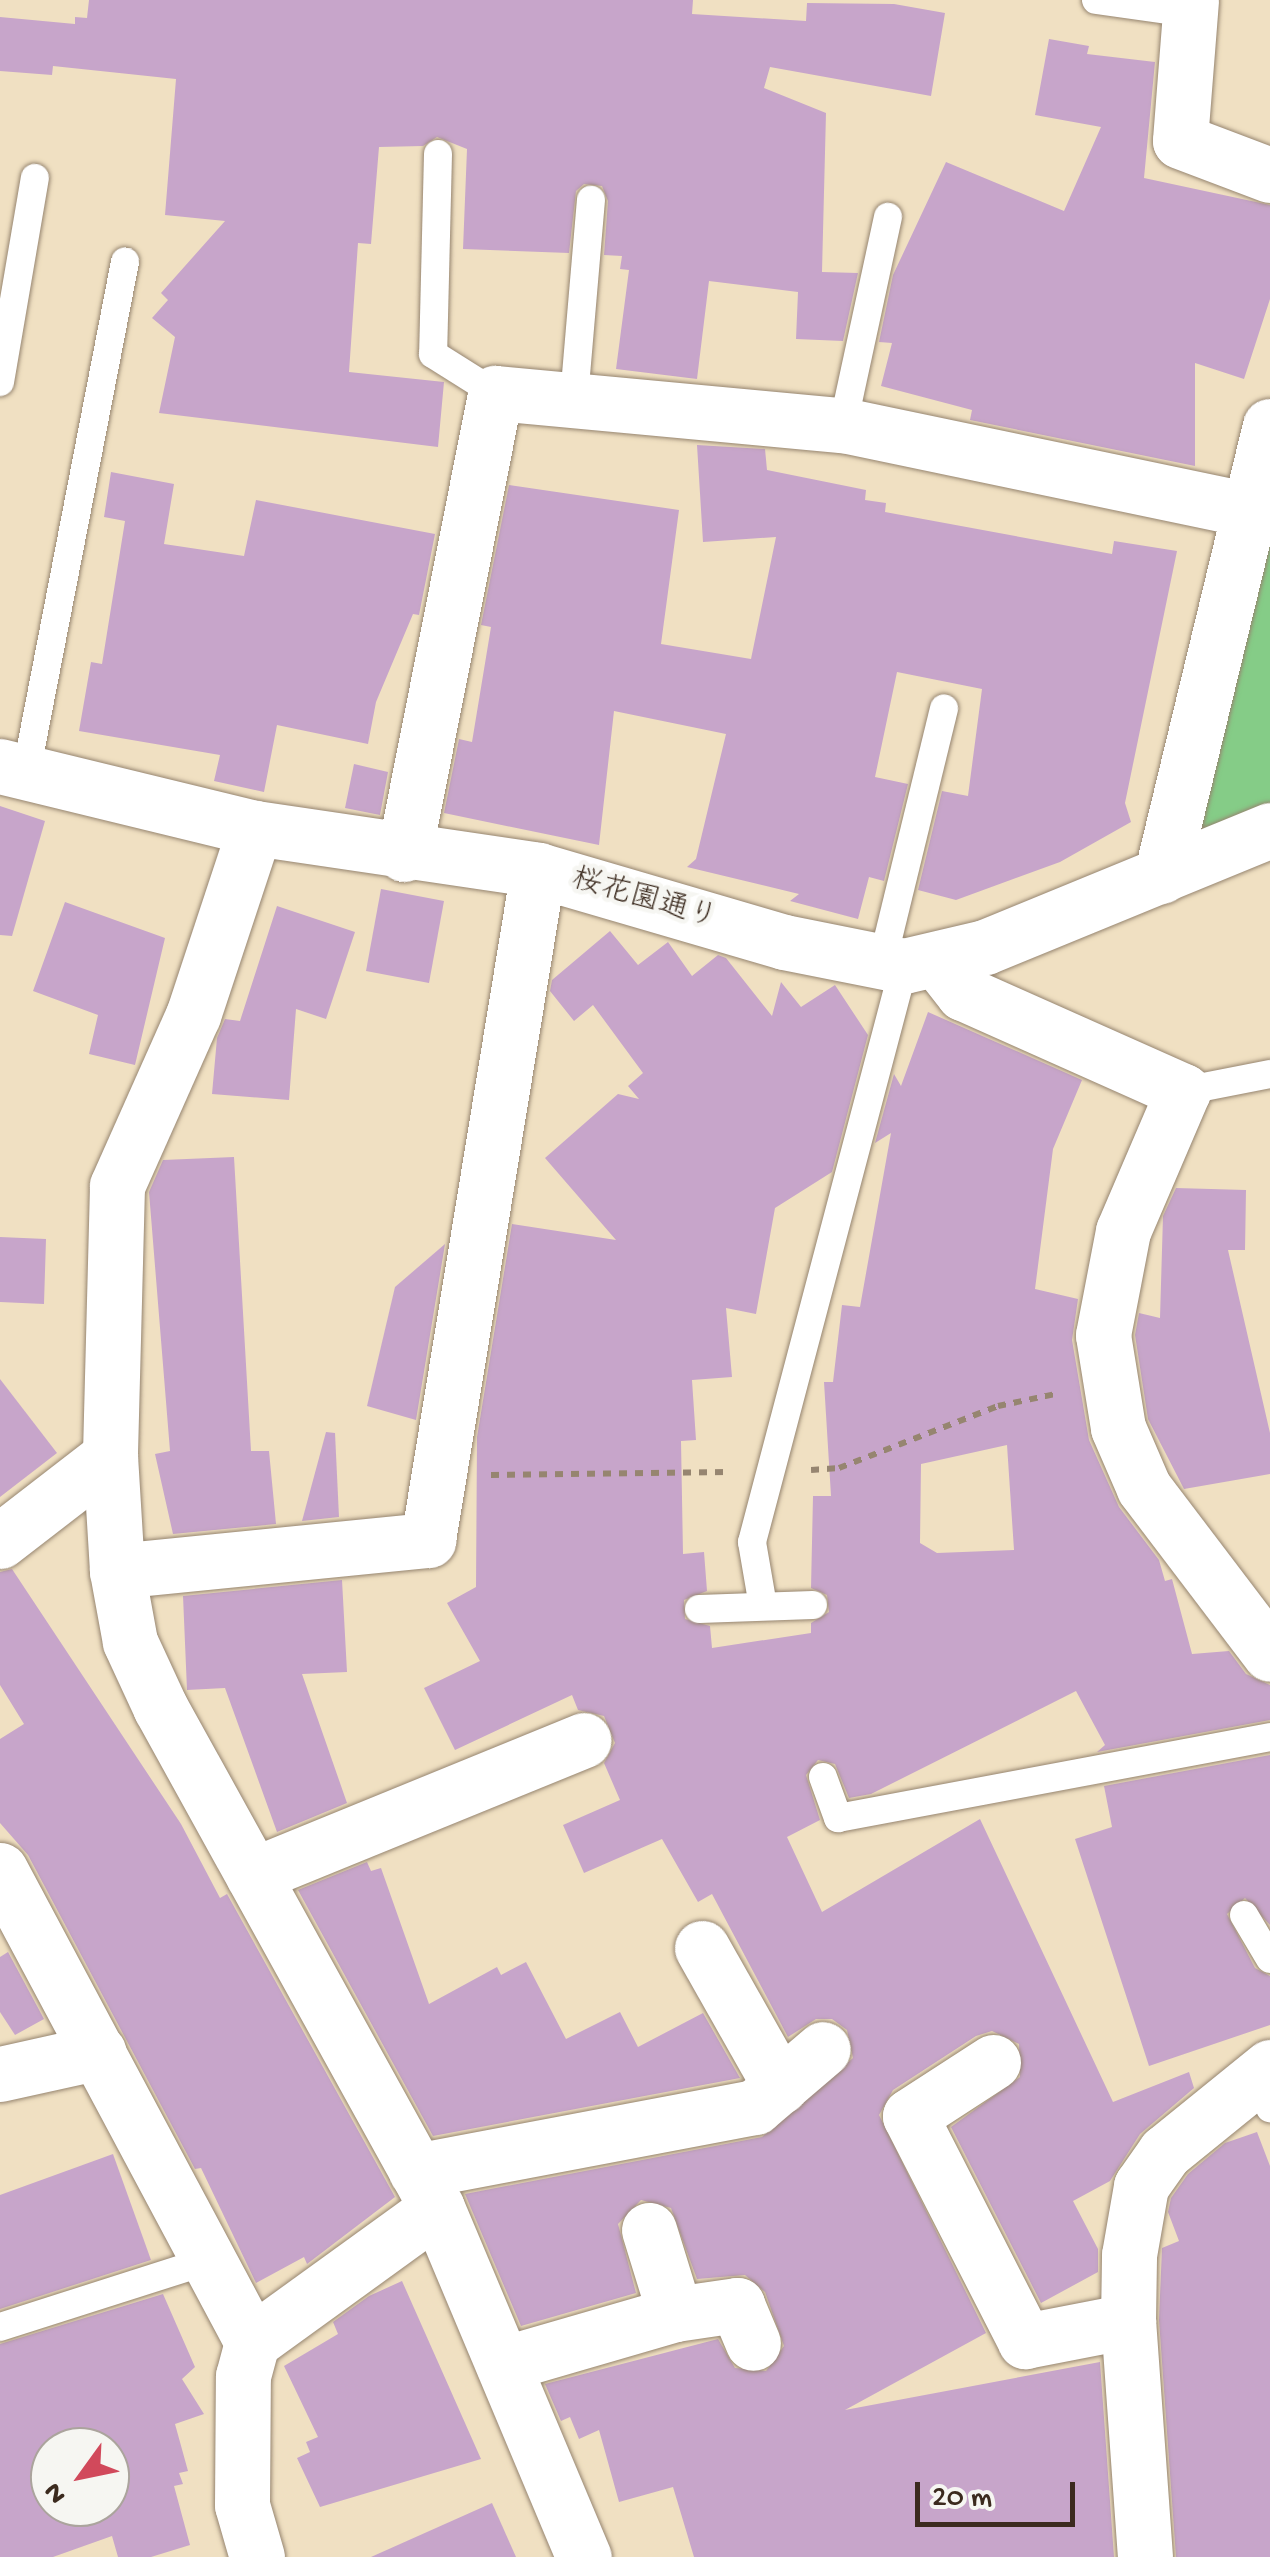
<!DOCTYPE html>
<html>
<head>
<meta charset="utf-8">
<style>
  body { margin:0 }
  #map { position:relative; width:1270px; height:2557px; overflow:hidden; background:#f0e0c2; font-family:"Gochi Hand","Klee One",sans-serif }
  div>[style] { position:absolute }
  [style*='--x'] { left:calc(var(--x)*1px); top:calc(var(--y)*1px); width:calc(var(--w)*1px); rotate:calc(var(--a)*1deg) }
  .green>* { inset:0; background:#85cc87 }
  .building>* { inset:0; background:#c7a5ca }
  .path>* { height:6px; margin-top:-3px; transform-origin:0; background:repeating-linear-gradient(90deg,#968570 0 8px,transparent 0 16px) }
  .roads { filter:drop-shadow(0 0 2px #968570) drop-shadow(0 0 2px #968570) }
  .lane>* { height:28px; margin:-14px; padding:0 14px; transform-origin:14px; border-radius:14px; background:#fff }
  .street>* { height:55px; margin:-27.5px; padding:0 27.5px; transform-origin:27.5px; border-radius:27.5px; background:#fff }
  span { translate:-50% -50%; white-space:nowrap; text-align:center; line-height:1.15; -webkit-text-stroke:9px #f6f6f2; paint-order:stroke }
  .street-label { font-size:30px; color:#3b2a1e }
  .north { position:absolute; left:30px; top:2427px; width:100px; height:100px; box-sizing:border-box; background:#f6f6f2; border:2px solid #aba49d; border-radius:50%; rotate:237deg; font-size:28px; font-weight:700; line-height:40px; text-align:center; color:#3b2a1e }
  .north::after { content:''; display:block; margin:auto; width:35px; height:45px; background:#d1495b; clip-path:polygon(50% 0,100% 100%,50% 72%,0 100%) }
  .scale { position:absolute; left:915px; top:2482px; width:160px; height:45px; box-sizing:border-box; border:5px solid #3b2a1e; border-top:0; padding-left:12px; font-size:30px; line-height:35px; white-space:nowrap; color:#3b2a1e; -webkit-text-stroke:8px #f6f6f2; paint-order:stroke }
</style>
</head>
<body>
<div id="map">
  <div class="green">
    <i style="clip-path:polygon(1270px 523px,1270px 813px,1189px 848px)"></i>
  </div>
  <div class="building">
    <i style="clip-path:polygon(89px 0,693px 0,692px 14px,806px 21px,807px 3px,894px 4px,945px 13px,931px 96px,770px 67px,764px 88px,826px 113px,822px 272px,858px 273px,843px 341px,796px 339px,798px 292px,709px 281px,697px 379px,616px 369px,629px 270px,620px 269px,622px 256px,604px 255px,608px 201px,602px 186px,584px 184px,576px 191px,569px 253px,463px 249px,467px 149px,437px 137px,423px 146px,379px 147px,371px 244px,358px 243px,349px 372px,444px 382px,438px 447px,159px 413px,175px 337px,152px 318px,168px 300px,161px 293px,225px 221px,165px 215px,176px 79px,53px 66px,52px 75px,0 71px,0 17px,75px 24px,75px 17px,87px 18px)"></i>
    <i style="clip-path:polygon(1049px 39px,1089px 46px,1087px 54px,1155px 62px,1144px 178px,1270px 205px,1270px 299px,1244px 379px,1195px 363px,1195px 466px,970px 420px,972px 410px,881px 386px,892px 343px,879px 342px,893px 275px,946px 162px,1064px 211px,1101px 127px,1035px 115px)"></i>
    <i style="clip-path:polygon(697px 445px,765px 449px,767px 470px,866px 490px,865px 500px,886px 503px,885px 512px,1112px 554px,1114px 541px,1177px 551px,1125px 803px,1131px 822px,1060px 862px,956px 900px,918px 890px,942px 791px,968px 796px,982px 689px,897px 672px,875px 777px,908px 784px,884px 881px,869px 877px,858px 919px,790px 901px,799px 894px,687px 867px,696px 859px,726px 734px,614px 711px,599px 845px,444px 813px,459px 739px,472px 742px,491px 627px,481px 625px,509px 485px,679px 510px,661px 644px,751px 659px,776px 537px,703px 542px)"></i>
    <i style="clip-path:polygon(111px 472px,174px 484px,164px 544px,244px 556px,256px 500px,435px 534px,419px 615px,413px 614px,376px 702px,368px 744px,277px 725px,264px 792px,214px 781px,220px 755px,79px 731px,91px 662px,102px 664px,125px 521px,104px 517px)"></i>
    <i style="clip-path:polygon(354px 764px,388px 772px,380px 815px,345px 808px)"></i>
    <i style="clip-path:polygon(0 806px,45px 821px,12px 936px,0 935px)"></i>
    <i style="clip-path:polygon(381px 889px,444px 901px,429px 983px,366px 971px)"></i>
    <i style="clip-path:polygon(65px 902px,165px 938px,135px 1065px,89px 1054px,98px 1015px,33px 991px)"></i>
    <i style="clip-path:polygon(277px 906px,355px 932px,326px 1019px,296px 1009px,289px 1100px,212px 1094px,217px 1038px,225px 1019px,240px 1021px)"></i>
    <i style="clip-path:polygon(evenodd,610px 931px,638px 965px,668px 942px,692px 976px,718px 955px,726px 958px,772px 1016px,781px 982px,801px 1007px,835px 985px,868px 1035px,832px 1172px,775px 1208px,756px 1314px,726px 1308px,732px 1377px,692px 1380px,696px 1440px,681px 1441px,683px 1554px,704px 1552px,707px 1591px,684px 1600px,685px 1619px,710px 1626px,712px 1648px,811px 1633px,811px 1623px,829px 1612px,827px 1595px,811px 1588px,813px 1496px,831px 1496px,824px 1382px,833px 1382px,842px 1305px,860px 1307px,891px 1133px,875px 1143px,894px 1074px,901px 1086px,928px 1012px,1082px 1080px,1053px 1149px,1035px 1289px,1078px 1299px,1072px 1340px,1089px 1440px,1119px 1507px,1159px 1560px,1165px 1581px,1172px 1579px,1192px 1654px,1229px 1651px,1246px 1674px,1270px 1685px,1270px 1720px,1097px 1752px,1105px 1745px,1076px 1691px,871px 1794px,849px 1798px,835px 1764px,818px 1760px,806px 1775px,820px 1820px,787px 1837px,822px 1912px,980px 1819px,1113px 2102px,1189px 2072px,1194px 2088px,1140px 2134px,1110px 2181px,1073px 2201px,1098px 2249px,1098px 2272px,1041px 2303px,951px 2127px,1020px 2077px,1019px 2044px,992px 2031px,976px 2036px,893px 2090px,879px 2115px,986px 2333px,845px 2410px,1100px 2362px,1114px 2557px,694px 2557px,673px 2487px,619px 2502px,599px 2430px,579px 2439px,570px 2417px,561px 2421px,545px 2384px,718px 2339px,735px 2368px,766px 2371px,784px 2346px,765px 2292px,745px 2275px,697px 2279px,671px 2208px,641px 2200px,618px 2224px,636px 2293px,521px 2326px,465px 2194px,762px 2137px,853px 2058px,847px 2030px,832px 2019px,816px 2019px,788px 2037px,712px 1894px,698px 1902px,662px 1839px,584px 1873px,563px 1825px,620px 1800px,604px 1763px,615px 1743px,604px 1716px,578px 1710px,572px 1695px,455px 1750px,424px 1688px,480px 1661px,447px 1603px,476px 1587px,477px 1437px,512px 1224px,616px 1240px,545px 1158px,618px 1094px,639px 1099px,628px 1086px,643px 1073px,593px 1005px,574px 1021px,550px 991px,552px 980px,610px 931px,1007px 1445px,1014px 1550px,937px 1553px,920px 1543px,921px 1464px,1007px 1445px)"></i>
    <i style="clip-path:polygon(234px 1157px,251px 1451px,269px 1451px,276px 1524px,173px 1534px,155px 1454px,170px 1451px,149px 1192px,163px 1160px)"></i>
    <i style="clip-path:polygon(1176px 1188px,1246px 1190px,1245px 1250px,1228px 1250px,1270px 1433px,1270px 1474px,1184px 1489px,1148px 1419px,1135px 1335px,1139px 1313px,1160px 1318px,1163px 1216px)"></i>
    <i style="clip-path:polygon(0 1237px,46px 1239px,44px 1304px,0 1302px)"></i>
    <i style="clip-path:polygon(445px 1244px,416px 1420px,367px 1406px,395px 1287px)"></i>
    <i style="clip-path:polygon(0 1379px,57px 1453px,0 1497px)"></i>
    <i style="clip-path:polygon(326px 1432px,335px 1433px,339px 1517px,302px 1521px)"></i>
    <i style="clip-path:polygon(12px 1569px,181px 1824px,220px 1898px,227px 1894px,395px 2197px,307px 2264px,304px 2257px,256px 2283px,201px 2168px,195px 2169px,28px 1855px,0 1823px,0 1739px,24px 1724px,0 1685px,0 1572px)"></i>
    <i style="clip-path:polygon(342px 1580px,347px 1672px,302px 1674px,347px 1803px,277px 1832px,225px 1688px,187px 1690px,183px 1596px)"></i>
    <i style="clip-path:polygon(1270px 1755px,1270px 1925px,1245px 1898px,1227px 1914px,1255px 1968px,1270px 1976px,1270px 2025px,1149px 2066px,1075px 1839px,1112px 1827px,1104px 1786px)"></i>
    <i style="clip-path:polygon(367px 1862px,371px 1871px,381px 1868px,429px 2004px,497px 1967px,501px 1975px,526px 1962px,566px 2039px,620px 2012px,638px 2047px,703px 2013px,740px 2078px,433px 2136px,298px 1890px)"></i>
    <i style="clip-path:polygon(8px 1952px,44px 2019px,15px 2035px,0 2012px,0 1957px)"></i>
    <i style="clip-path:polygon(1257px 2132px,1270px 2166px,1270px 2557px,1176px 2557px,1159px 2320px,1162px 2248px,1179px 2241px,1168px 2212px,1171px 2198px,1188px 2174px,1225px 2143px)"></i>
    <i style="clip-path:polygon(113px 2154px,151px 2260px,0 2309px,0 2195px)"></i>
    <i style="clip-path:polygon(402px 2281px,481px 2459px,320px 2507px,297px 2458px,310px 2452px,306px 2442px,318px 2437px,284px 2366px,338px 2334px,333px 2322px,369px 2296px)"></i>
    <i style="clip-path:polygon(evenodd,163px 2294px,195px 2367px,182px 2379px,204px 2414px,175px 2424px,188px 2471px,179px 2473px,183px 2484px,174px 2486px,190px 2545px,151px 2557px,118px 2557px,112px 2536px,53px 2557px,0 2557px,0 2344px,163px 2294px,50px 2447px,110px 2447px,110px 2507px,50px 2507px,50px 2447px)"></i>
    <i style="clip-path:polygon(492px 2503px,516px 2557px,371px 2557px)"></i>
  </div>
  <div class="path">
    <i style="--x:811;--y:1470;--w:28;--a:-4"></i>
    <i style="--x:839;--y:1468;--w:171;--a:-21.3"></i>
    <i style="--x:998;--y:1406;--w:63;--a:-11.8"></i>
    <i style="--x:491;--y:1475;--w:238;--a:-0.7"></i>
  </div>
  <div class="roads">
    <div class="lane">
      <i style="--x:1096;--y:0;--w:95;--a:7.9"></i>
      <i style="--x:438;--y:154;--w:200;--a:91.4"></i>
      <i style="--x:433;--y:354;--w:73;--a:32.2"></i>
      <i style="--x:0;--y:382;--w:207;--a:-80.3"></i>
      <i style="--x:574;--y:398;--w:199;--a:-85.1"></i>
      <i style="--x:843;--y:425;--w:213;--a:-77.8"></i>
      <i style="--x:26;--y:773;--w:521;--a:-79.04"></i>
      <i style="--x:882;--y:963;--w:262;--a:-76.3"></i>
      <i style="--x:1183;--y:1091;--w:89;--a:-11.1"></i>
      <i style="--x:763;--y:1606;--w:65;--a:-99.8"></i>
      <i style="--x:752;--y:1542;--w:596;--a:-75.22"></i>
      <i style="--x:699;--y:1609;--w:114;--a:-2"></i>
      <i style="--x:823;--y:1777;--w:44;--a:69.9"></i>
      <i style="--x:838;--y:1818;--w:440;--a:-10.6"></i>
      <i style="--x:1244;--y:1915;--w:51;--a:59.4"></i>
      <i style="--x:1257;--y:2076;--w:35;--a:68"></i>
      <i style="--x:0;--y:2327;--w:220;--a:-17.7"></i>
    </div>
    <div class="street">
      <i style="--x:1191;--y:0;--w:141;--a:94.5"></i>
      <i style="--x:1180;--y:141;--w:96;--a:20.7"></i>
      <i style="--x:0;--y:766;--w:262;--a:13.7"></i>
      <i style="--x:255;--y:828;--w:286;--a:8.4"></i>
      <i style="--x:538;--y:870;--w:256;--a:16.3"></i>
      <i style="--x:784;--y:942;--w:122;--a:11.3"></i>
      <i style="--x:904;--y:966;--w:83;--a:-13.2"></i>
      <i style="--x:985;--y:947;--w:308;--a:-22.3"></i>
      <i style="--x:255;--y:828;--w:197;--a:108.3"></i>
      <i style="--x:193;--y:1015;--w:187;--a:114"></i>
      <i style="--x:117;--y:1186;--w:270;--a:91.5"></i>
      <i style="--x:110;--y:1456;--w:115;--a:86.5"></i>
      <i style="--x:117;--y:1571;--w:72;--a:79.6"></i>
      <i style="--x:130;--y:1642;--w:72;--a:65.2"></i>
      <i style="--x:160;--y:1707;--w:572;--a:61.06"></i>
      <i style="--x:437;--y:2208;--w:379;--a:67.2"></i>
      <i style="--x:404;--y:854;--w:470;--a:-78.8"></i>
      <i style="--x:495;--y:393;--w:349;--a:5.3"></i>
      <i style="--x:843;--y:425;--w:412;--a:11.8"></i>
      <i style="--x:1161;--y:876;--w:463;--a:-76.4"></i>
      <i style="--x:938;--y:961;--w:41;--a:52"></i>
      <i style="--x:963;--y:993;--w:241;--a:24"></i>
      <i style="--x:1183;--y:1091;--w:152;--a:113.2"></i>
      <i style="--x:1123;--y:1231;--w:106;--a:100.9"></i>
      <i style="--x:1103;--y:1335;--w:94;--a:80.8"></i>
      <i style="--x:1118;--y:1428;--w:65;--a:66.6"></i>
      <i style="--x:1144;--y:1488;--w:208;--a:52.8"></i>
      <i style="--x:0;--y:1541;--w:139;--a:-37.7"></i>
      <i style="--x:117;--y:1571;--w:313;--a:-5.7"></i>
      <i style="--x:428;--y:1540;--w:679;--a:-80.68"></i>
      <i style="--x:0;--y:1870;--w:535;--a:61.9"></i>
      <i style="--x:253;--y:1875;--w:357;--a:-22.2"></i>
      <i style="--x:702;--y:1948;--w:159;--a:60.5"></i>
      <i style="--x:993;--y:2062;--w:99;--a:147"></i>
      <i style="--x:910;--y:2116;--w:253;--a:62.9"></i>
      <i style="--x:1025;--y:2341;--w:105;--a:-11"></i>
      <i style="--x:0;--y:2074;--w:101;--a:-12.5"></i>
      <i style="--x:416;--y:2171;--w:345;--a:-10.7"></i>
      <i style="--x:755;--y:2107;--w:89;--a:-40.5"></i>
      <i style="--x:675;--y:2314;--w:63;--a:-8.3"></i>
      <i style="--x:737;--y:2305;--w:41;--a:67.2"></i>
      <i style="--x:503;--y:2364;--w:179;--a:-16.2"></i>
      <i style="--x:675;--y:2314;--w:88;--a:-107.2"></i>
      <i style="--x:257;--y:2557;--w:54;--a:-106.1"></i>
      <i style="--x:242;--y:2505;--w:129;--a:-89.6"></i>
      <i style="--x:243;--y:2376;--w:35;--a:-75"></i>
      <i style="--x:252;--y:2342;--w:228;--a:-35.9"></i>
      <i style="--x:1145;--y:2557;--w:237;--a:-94.1"></i>
      <i style="--x:1128;--y:2321;--w:66;--a:-89.1"></i>
      <i style="--x:1129;--y:2255;--w:70;--a:-80.1"></i>
      <i style="--x:1141;--y:2186;--w:42;--a:-54.8"></i>
      <i style="--x:1165;--y:2152;--w:135;--a:-39"></i>
    </div>
  </div>
  <div class="street-label">
    <span style="left:644px;top:901px;rotate:16deg">桜花園通り</span>
  </div>
  <div class="north">N</div>
  <div class="scale">20 m</div>
</div>
</body>
</html>
